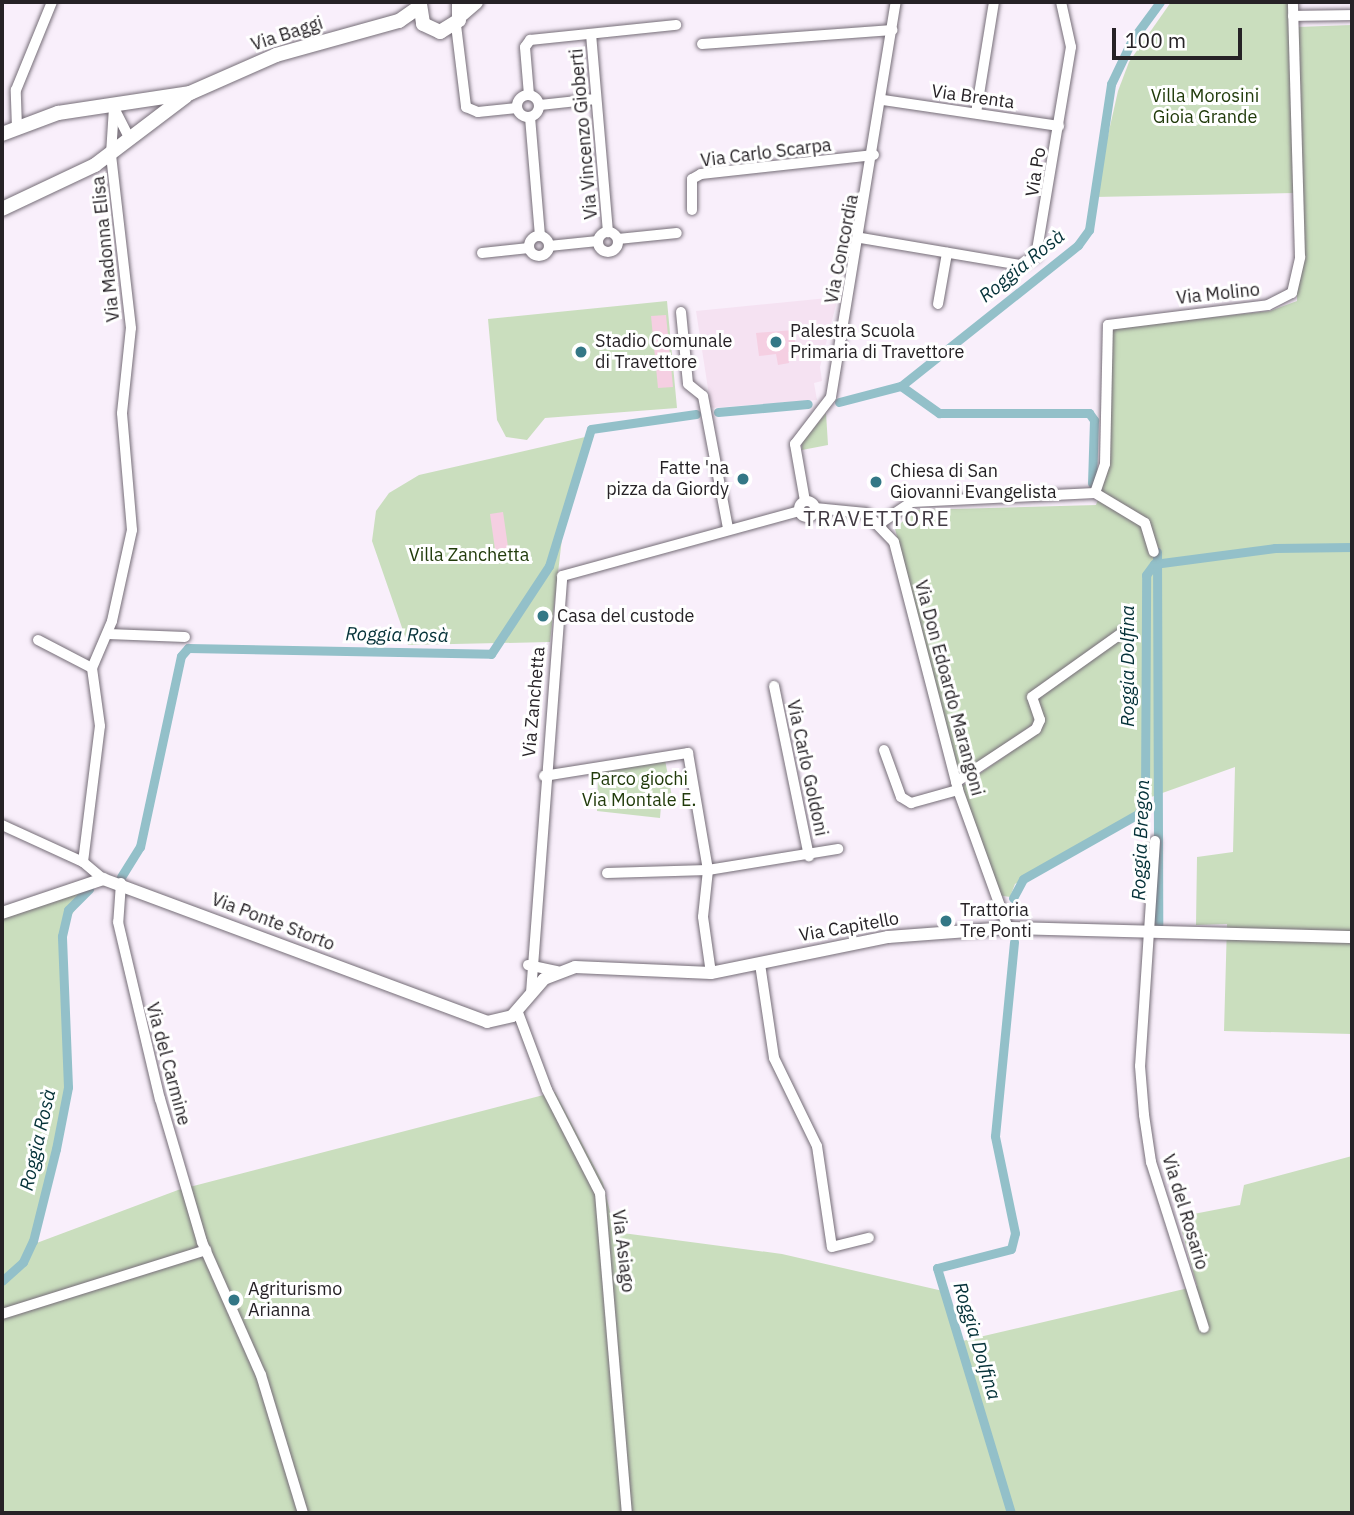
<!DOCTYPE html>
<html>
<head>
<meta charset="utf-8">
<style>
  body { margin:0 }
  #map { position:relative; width:1354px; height:1515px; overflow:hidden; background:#f9effb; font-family:"IBM Plex Sans",sans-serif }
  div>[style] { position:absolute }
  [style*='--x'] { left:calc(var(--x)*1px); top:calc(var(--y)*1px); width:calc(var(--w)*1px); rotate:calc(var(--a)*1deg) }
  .education>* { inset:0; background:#f5e2f2 }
  .green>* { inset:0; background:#cadebe }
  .canal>* { height:9px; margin:-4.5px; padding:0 4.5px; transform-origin:4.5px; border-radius:4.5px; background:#93c0c9 }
  .building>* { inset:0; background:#f5cfe2 }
  .roads { filter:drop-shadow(0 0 2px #756d77) drop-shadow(0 0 2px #756d77) }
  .minor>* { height:10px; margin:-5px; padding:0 5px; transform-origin:5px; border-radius:5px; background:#fff }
  .minor>.ring { margin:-5px; padding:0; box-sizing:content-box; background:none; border:10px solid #fff; border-radius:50% }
  .tertiary>* { height:12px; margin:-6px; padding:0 6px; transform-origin:6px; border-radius:6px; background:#fff }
  .secondary>* { height:14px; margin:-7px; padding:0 7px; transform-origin:7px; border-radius:7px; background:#fff }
  .dots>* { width:19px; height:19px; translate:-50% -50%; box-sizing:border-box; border:4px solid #fff; border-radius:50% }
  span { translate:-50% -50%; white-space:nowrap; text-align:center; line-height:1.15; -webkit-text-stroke:6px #fff; paint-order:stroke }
  .street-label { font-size:18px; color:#262226 }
  .park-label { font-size:18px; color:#213b0b }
  .poi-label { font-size:18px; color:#262226 }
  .left { translate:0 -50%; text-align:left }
  .right { translate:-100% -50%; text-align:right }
  .water-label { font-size:19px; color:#043138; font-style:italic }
  .quarter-label { font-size:21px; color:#423a43; letter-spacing:2px }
  .frame { position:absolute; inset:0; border:4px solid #262226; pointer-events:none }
  .scale { position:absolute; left:1112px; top:28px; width:130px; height:32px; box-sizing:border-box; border:4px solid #262226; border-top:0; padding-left:9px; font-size:21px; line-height:24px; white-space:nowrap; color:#262226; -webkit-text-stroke:5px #fff; paint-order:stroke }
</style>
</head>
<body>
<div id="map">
  <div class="education">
    <i style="clip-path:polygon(838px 297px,820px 367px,822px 381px,814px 383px,817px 400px,711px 408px,696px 311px)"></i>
  </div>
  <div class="green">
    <i style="clip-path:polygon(1171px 2px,1290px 2px,1294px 193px,1094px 197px,1118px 91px,1129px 62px)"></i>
    <i style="clip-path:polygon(1352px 25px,1352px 1034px,1224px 1031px,1227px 924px,1196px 925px,1197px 857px,1233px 852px,1235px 767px,1140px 801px,1134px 818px,1015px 884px,1010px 897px,997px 895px,962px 786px,1041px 731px,1035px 723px,959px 775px,895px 529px,914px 510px,1096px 505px,1107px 474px,1111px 328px,1270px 311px,1297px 301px,1297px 27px)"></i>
    <i style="clip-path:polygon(667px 301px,677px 408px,545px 418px,527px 440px,506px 437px,497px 420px,488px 319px)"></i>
    <i style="clip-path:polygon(826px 413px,828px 445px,802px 450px,802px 443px)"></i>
    <i style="clip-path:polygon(594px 435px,564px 521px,550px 642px,408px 645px,372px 541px,376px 511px,389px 493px,419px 475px)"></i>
    <i style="clip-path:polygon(665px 760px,674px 807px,661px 806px,660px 818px,597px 811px,598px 773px)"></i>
    <i style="clip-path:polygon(75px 889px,84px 897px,68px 920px,64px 947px,69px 1104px,34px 1244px,178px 1190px,555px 1092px,603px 1183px,615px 1232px,782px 1254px,943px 1291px,958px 1342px,1197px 1286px,1178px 1217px,1240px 1205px,1244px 1185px,1352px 1156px,1352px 1513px,2px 1513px,2px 917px)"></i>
  </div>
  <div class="canal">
    <i style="--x:901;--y:386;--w:47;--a:35.4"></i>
    <i style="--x:939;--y:413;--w:150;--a:0"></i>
    <i style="--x:1089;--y:413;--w:9;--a:54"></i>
    <i style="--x:1094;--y:420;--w:63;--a:91.8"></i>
    <i style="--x:839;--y:402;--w:64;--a:-14.5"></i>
    <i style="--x:901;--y:386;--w:226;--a:-38.5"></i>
    <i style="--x:1078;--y:245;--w:19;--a:-54"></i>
    <i style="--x:1089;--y:230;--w:148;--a:-81.4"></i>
    <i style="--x:1111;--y:84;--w:49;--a:-64.5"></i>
    <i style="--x:1132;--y:40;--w:47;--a:-53.6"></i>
    <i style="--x:718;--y:412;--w:90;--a:-5.1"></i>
    <i style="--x:1157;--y:552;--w:380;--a:89.8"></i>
    <i style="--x:121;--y:877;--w:36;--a:-58"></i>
    <i style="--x:140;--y:847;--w:195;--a:-77.9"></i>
    <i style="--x:181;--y:656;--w:11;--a:-49"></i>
    <i style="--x:188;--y:648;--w:303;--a:1.1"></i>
    <i style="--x:491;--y:654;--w:105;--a:-56.6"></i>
    <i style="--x:549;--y:566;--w:143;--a:-73"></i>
    <i style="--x:591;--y:429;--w:106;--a:-8.1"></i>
    <i style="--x:1013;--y:898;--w:21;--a:-62"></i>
    <i style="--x:1023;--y:879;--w:132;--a:-29.5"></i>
    <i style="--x:1138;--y:814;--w:16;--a:-63"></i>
    <i style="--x:1145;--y:800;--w:225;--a:-89.7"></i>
    <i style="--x:1146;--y:575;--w:14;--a:-54"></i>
    <i style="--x:1154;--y:564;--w:122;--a:-7.5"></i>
    <i style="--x:1275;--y:548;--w:77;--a:-0.7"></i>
    <i style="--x:2;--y:1281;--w:28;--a:-42"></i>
    <i style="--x:23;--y:1262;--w:23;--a:-65"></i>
    <i style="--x:33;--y:1241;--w:95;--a:-76"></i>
    <i style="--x:56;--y:1149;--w:63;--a:-79"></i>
    <i style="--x:68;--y:1087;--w:151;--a:-92.3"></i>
    <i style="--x:62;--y:936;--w:27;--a:-77"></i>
    <i style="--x:68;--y:910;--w:30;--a:-45"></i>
    <i style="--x:1011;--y:1513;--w:256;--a:-106.8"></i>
    <i style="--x:937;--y:1268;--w:76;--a:-14.4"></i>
    <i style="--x:1011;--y:1249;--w:16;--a:-76"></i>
    <i style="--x:1015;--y:1233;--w:99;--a:-101.7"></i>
    <i style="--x:995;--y:1136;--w:195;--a:-84.4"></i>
  </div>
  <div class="building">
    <i style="clip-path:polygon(666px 315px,673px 387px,658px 388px,651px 316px)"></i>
    <i style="clip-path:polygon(794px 330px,796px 352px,788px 352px,789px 363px,778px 365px,776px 354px,759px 356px,756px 333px)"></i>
    <i style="clip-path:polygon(503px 512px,509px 554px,496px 556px,490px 514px)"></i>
  </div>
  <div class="roads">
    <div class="minor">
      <i style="--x:1293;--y:16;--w:59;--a:-1"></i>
      <i style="--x:456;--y:25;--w:83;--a:83"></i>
      <i style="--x:466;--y:107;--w:13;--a:23"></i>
      <i style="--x:478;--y:112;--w:39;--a:-6"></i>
      <i style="--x:591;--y:34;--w:199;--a:85.1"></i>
      <i style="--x:702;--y:44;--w:191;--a:-4.2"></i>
      <i class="ring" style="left:517px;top:95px;width:12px;height:12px"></i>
      <i style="--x:529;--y:95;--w:48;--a:-94.8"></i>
      <i style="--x:525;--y:47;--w:9;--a:-54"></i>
      <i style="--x:530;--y:40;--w:147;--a:-5.9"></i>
      <i style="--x:883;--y:100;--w:178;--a:8.4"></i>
      <i style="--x:540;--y:105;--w:56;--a:-6.1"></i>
      <i style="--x:976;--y:113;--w:112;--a:-80.8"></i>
      <i style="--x:530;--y:117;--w:119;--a:85.2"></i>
      <i style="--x:17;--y:128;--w:38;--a:-92"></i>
      <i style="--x:16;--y:90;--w:95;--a:-67.8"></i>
      <i style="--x:692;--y:210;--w:31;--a:-90"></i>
      <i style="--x:692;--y:179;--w:10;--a:-29"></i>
      <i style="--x:701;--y:174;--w:174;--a:-6.3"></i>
      <i class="ring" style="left:598px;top:232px;width:10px;height:10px"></i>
      <i class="ring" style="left:529px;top:236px;width:10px;height:10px"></i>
      <i style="--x:861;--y:238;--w:161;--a:9.6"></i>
      <i style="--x:1020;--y:265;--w:18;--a:-29"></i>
      <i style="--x:1036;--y:256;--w:212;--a:-80.5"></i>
      <i style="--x:1071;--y:47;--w:46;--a:-102.5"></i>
      <i style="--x:618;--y:239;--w:59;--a:-5.8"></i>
      <i style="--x:549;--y:246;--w:49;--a:-5.8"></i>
      <i style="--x:482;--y:253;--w:47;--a:-6.1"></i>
      <i style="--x:938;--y:304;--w:52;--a:-80"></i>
      <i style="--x:681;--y:312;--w:72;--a:84.4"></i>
      <i style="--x:688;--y:384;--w:19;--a:39"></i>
      <i style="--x:703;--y:396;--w:134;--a:79.3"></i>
      <i style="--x:1095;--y:493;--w:58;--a:31"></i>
      <i style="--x:1145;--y:523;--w:30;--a:73"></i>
      <i class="ring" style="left:799px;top:501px;width:6px;height:6px"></i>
      <i style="--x:805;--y:501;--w:58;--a:-100"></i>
      <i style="--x:795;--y:444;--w:59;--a:-52.5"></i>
      <i style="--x:831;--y:397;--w:400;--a:-80.7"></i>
      <i style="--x:815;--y:508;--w:51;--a:5.6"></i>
      <i style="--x:866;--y:513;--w:40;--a:46"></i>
      <i style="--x:894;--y:542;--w:256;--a:75.5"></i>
      <i style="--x:958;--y:790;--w:147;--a:70.1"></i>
      <i style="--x:882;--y:522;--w:36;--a:-34"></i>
      <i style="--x:912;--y:502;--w:183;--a:-2.8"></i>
      <i style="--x:1095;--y:493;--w:31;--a:-71"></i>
      <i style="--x:1105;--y:464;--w:139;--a:-88.8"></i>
      <i style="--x:1108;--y:325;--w:161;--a:-7.1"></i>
      <i style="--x:1268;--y:305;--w:27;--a:-27"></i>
      <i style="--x:1292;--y:293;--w:37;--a:-77"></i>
      <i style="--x:1300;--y:257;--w:255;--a:-91.6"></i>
      <i style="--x:108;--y:634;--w:77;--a:2.2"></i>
      <i style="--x:38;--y:640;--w:61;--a:27.4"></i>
      <i style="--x:774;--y:686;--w:174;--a:78.4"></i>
      <i style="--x:884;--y:750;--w:50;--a:70.1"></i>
      <i style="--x:901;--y:797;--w:12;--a:31"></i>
      <i style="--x:911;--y:803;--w:49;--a:-15.5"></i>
      <i style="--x:544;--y:776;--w:146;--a:-9.1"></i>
      <i style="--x:688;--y:753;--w:119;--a:80.3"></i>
      <i style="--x:708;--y:870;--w:47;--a:96.1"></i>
      <i style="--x:703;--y:917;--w:57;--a:81.9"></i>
      <i style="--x:956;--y:782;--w:96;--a:-33.5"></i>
      <i style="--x:1036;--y:729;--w:10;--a:-66"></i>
      <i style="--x:1040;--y:720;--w:24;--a:-109"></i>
      <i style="--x:1032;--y:697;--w:112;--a:-35.5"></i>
      <i style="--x:2;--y:825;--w:89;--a:24.6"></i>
      <i style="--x:83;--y:862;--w:26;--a:40"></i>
      <i style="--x:1155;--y:841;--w:225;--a:93.8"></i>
      <i style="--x:1140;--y:1066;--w:49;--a:85.3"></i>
      <i style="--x:1144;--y:1115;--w:48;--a:81.5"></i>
      <i style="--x:1151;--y:1162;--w:174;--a:72.3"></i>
      <i style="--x:83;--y:862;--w:137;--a:-82.9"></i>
      <i style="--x:100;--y:726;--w:59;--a:-97.9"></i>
      <i style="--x:92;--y:668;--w:51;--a:-66.9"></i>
      <i style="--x:112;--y:621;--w:93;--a:-77.6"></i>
      <i style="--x:132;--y:530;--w:117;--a:-94.9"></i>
      <i style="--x:122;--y:413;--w:85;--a:-84"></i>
      <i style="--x:131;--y:328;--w:175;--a:-96.6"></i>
      <i style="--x:111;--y:154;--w:46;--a:-86.3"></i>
      <i style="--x:114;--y:108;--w:36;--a:63"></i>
      <i style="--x:607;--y:873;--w:101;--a:-1.7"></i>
      <i style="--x:708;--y:870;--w:132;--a:-9.2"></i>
      <i style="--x:121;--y:883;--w:39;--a:94"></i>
      <i style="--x:118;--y:922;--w:182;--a:76.7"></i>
      <i style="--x:160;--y:1099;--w:149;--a:73.6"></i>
      <i style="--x:202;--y:1242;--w:145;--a:66.1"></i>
      <i style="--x:261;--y:1375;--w:144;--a:73.1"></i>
      <i style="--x:760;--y:964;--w:95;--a:81.5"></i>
      <i style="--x:774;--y:1058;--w:98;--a:64"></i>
      <i style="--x:817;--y:1146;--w:102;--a:81.6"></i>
      <i style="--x:832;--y:1247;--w:38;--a:-14"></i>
      <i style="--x:528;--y:965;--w:30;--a:12"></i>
      <i style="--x:531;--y:993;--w:418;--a:-85.7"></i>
      <i style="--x:562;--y:576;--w:246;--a:-15.3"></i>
      <i style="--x:517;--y:1010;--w:85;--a:69.4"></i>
      <i style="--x:547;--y:1090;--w:116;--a:62.8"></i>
      <i style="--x:600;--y:1193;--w:321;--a:85.2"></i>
      <i style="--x:2;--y:1314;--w:214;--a:-17.4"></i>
    </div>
    <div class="tertiary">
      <i style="--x:2;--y:913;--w:107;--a:-18.6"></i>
      <i style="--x:103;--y:879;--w:410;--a:20.4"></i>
      <i style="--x:487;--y:1022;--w:26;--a:-13"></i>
      <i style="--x:512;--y:1016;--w:49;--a:-49.1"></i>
      <i style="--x:544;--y:979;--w:33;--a:-21"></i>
      <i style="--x:575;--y:967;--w:136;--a:2.5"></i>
      <i style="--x:711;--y:973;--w:181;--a:-11.5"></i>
      <i style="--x:888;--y:937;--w:120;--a:-4.3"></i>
      <i style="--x:1008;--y:928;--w:344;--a:1.5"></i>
    </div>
    <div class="secondary">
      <i style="--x:420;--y:4;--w:20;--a:81"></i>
      <i style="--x:423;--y:24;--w:19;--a:25"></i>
      <i style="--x:440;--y:32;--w:22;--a:-32"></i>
      <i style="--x:459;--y:20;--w:18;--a:-90"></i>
      <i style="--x:461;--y:15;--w:20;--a:-41"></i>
      <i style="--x:2;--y:134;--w:60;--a:-20.6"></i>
      <i style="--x:58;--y:113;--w:134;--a:-8.6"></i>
      <i style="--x:190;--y:93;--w:94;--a:-23.8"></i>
      <i style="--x:276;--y:55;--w:128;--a:-15.5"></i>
      <i style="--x:399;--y:21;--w:24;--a:-35"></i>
      <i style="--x:2;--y:209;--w:103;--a:-25.3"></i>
      <i style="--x:95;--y:165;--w:114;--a:-37.2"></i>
    </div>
  </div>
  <div class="dots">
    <i style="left:776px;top:342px;background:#337786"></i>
    <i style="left:581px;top:352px;background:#337786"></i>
    <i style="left:743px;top:479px;background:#337786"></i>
    <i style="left:876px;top:482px;background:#337786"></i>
    <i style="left:543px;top:616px;background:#337786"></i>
    <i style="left:946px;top:921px;background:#337786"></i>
    <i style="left:234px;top:1300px;background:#337786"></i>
  </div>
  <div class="street-label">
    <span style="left:287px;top:34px;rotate:-18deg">Via Baggi</span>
    <span style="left:973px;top:97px;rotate:8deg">Via Brenta</span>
    <span style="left:584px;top:134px;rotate:-95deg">Via Vincenzo Gioberti</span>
    <span style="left:766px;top:153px;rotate:-7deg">Via Carlo Scarpa</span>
    <span style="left:1036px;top:172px;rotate:-81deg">Via Po</span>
    <span style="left:106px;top:249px;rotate:-96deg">Via Madonna Elisa</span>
    <span style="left:842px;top:249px;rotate:-79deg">Via Concordia</span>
    <span style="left:1218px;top:294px;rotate:-6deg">Via Molino</span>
    <span style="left:949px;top:688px;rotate:75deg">Via Don Edoardo Marangoni</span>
    <span style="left:534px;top:702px;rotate:-85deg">Via Zanchetta</span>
    <span style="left:807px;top:768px;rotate:78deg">Via Carlo Goldoni</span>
    <span style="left:273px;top:922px;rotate:21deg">Via Ponte Storto</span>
    <span style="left:849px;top:927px;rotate:-10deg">Via Capitello</span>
    <span style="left:168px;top:1064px;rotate:75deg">Via del Carmine</span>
    <span style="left:1185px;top:1212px;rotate:73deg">Via del Rosario</span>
    <span style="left:623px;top:1251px;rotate:83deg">Via Asiago</span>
  </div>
  <div class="park-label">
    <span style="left:1205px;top:107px">Villa Morosini<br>Gioia Grande</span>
    <span style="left:469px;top:555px">Villa Zanchetta</span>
    <span style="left:639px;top:790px">Parco giochi<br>Via Montale E.</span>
  </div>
  <div class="poi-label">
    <span class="left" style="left:790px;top:342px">Palestra Scuola<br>Primaria di Travettore</span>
    <span class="left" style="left:595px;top:352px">Stadio Comunale<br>di Travettore</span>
    <span class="right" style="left:729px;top:479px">Fatte 'na<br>pizza da Giordy</span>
    <span class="left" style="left:890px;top:482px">Chiesa di San<br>Giovanni Evangelista</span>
    <span class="left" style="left:557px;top:616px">Casa del custode</span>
    <span class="left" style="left:960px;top:921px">Trattoria<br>Tre Ponti</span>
    <span class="left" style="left:248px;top:1300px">Agriturismo<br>Arianna</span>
  </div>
  <div class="water-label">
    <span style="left:1022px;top:266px;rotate:-39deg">Roggia Rosà</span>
    <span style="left:397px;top:635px;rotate:1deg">Roggia Rosà</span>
    <span style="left:1128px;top:666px;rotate:-90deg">Roggia Dolfina</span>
    <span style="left:1141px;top:840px;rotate:-88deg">Roggia Bregon</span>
    <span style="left:38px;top:1140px;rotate:-77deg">Roggia Rosà</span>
    <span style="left:977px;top:1341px;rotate:73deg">Roggia Dolfina</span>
  </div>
  <div class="quarter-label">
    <span style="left:877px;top:518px">TRAVETTORE</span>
  </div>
  <div class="frame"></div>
  <div class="scale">100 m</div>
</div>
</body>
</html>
